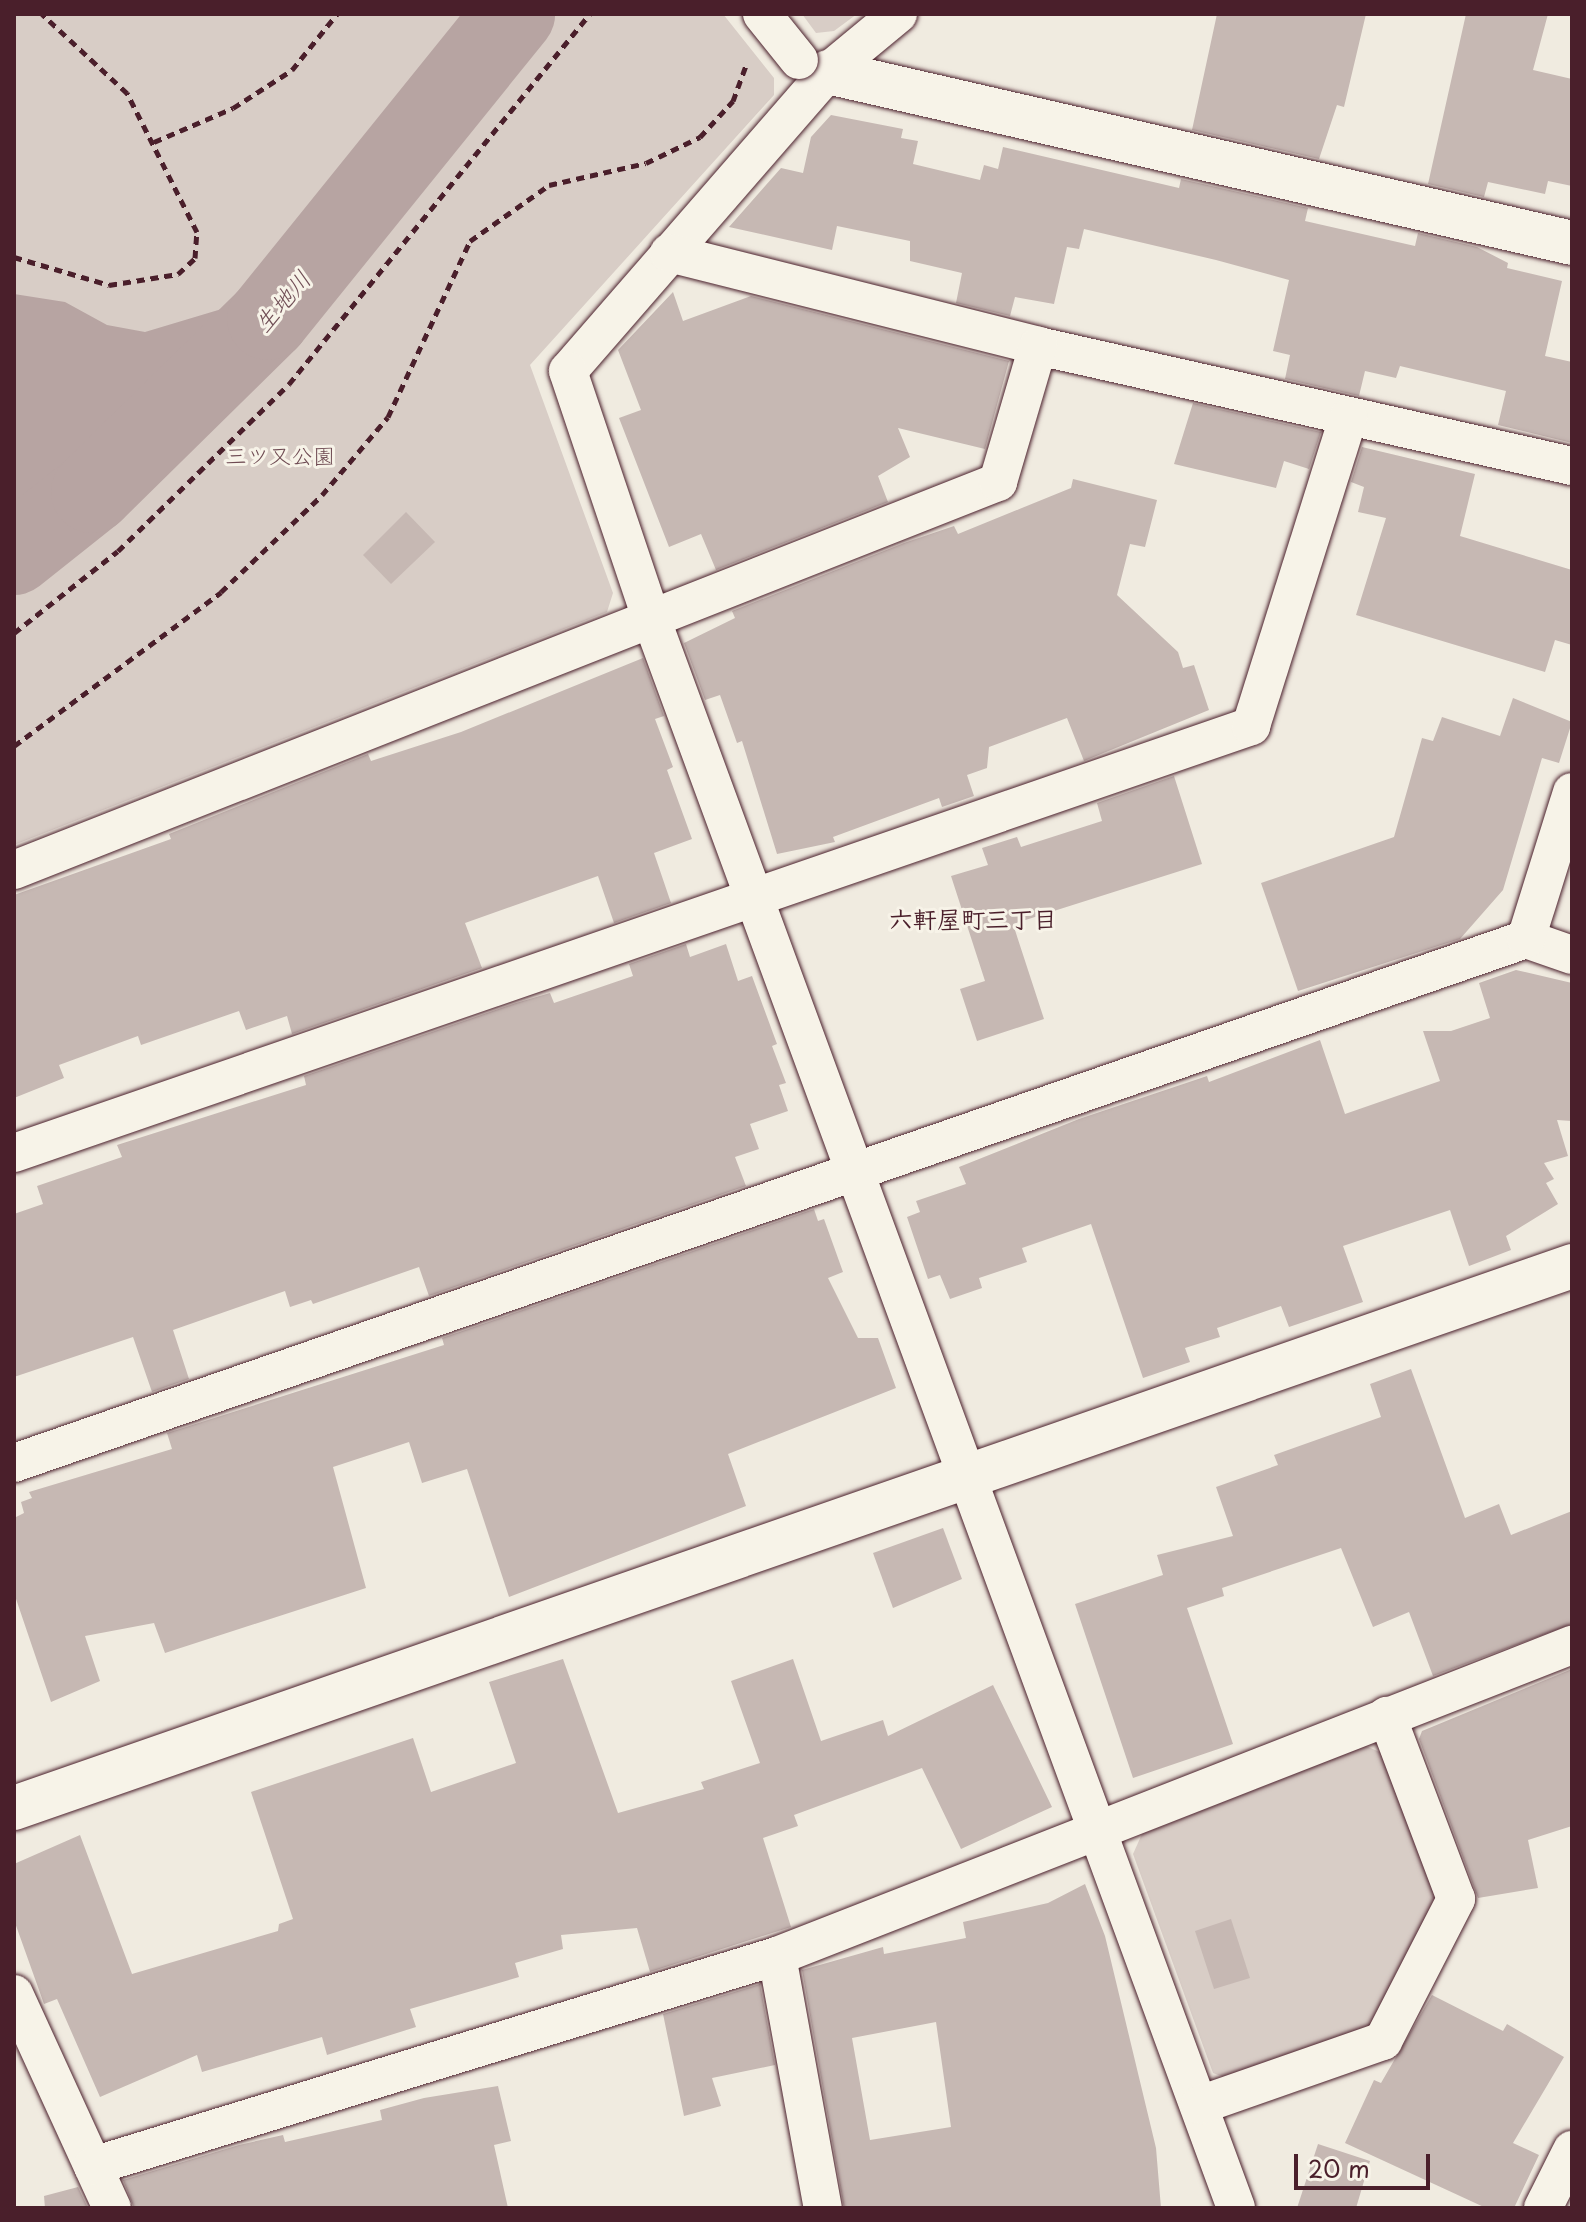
<!DOCTYPE html>
<html>
<head>
<meta charset="utf-8">
<style>
  body { margin:0 }
  #map { position:relative; width:1586px; height:2222px; overflow:hidden; background:#f0ebe0; font-family:"Playpen Sans","Klee One",sans-serif }
  div>[style] { position:absolute }
  [style*='--x'] { left:calc(var(--x)*1px); top:calc(var(--y)*1px); width:calc(var(--w)*1px); rotate:calc(var(--a)*1deg) }
  .green>* { inset:0; background:#d8cdc6 }
  .water>* { inset:0; background:#b7a4a2 }
  .river>* { height:82px; margin:-41px; padding:0 41px; transform-origin:41px; border-radius:41px; background:#b7a4a2 }
  .building>* { inset:0; background:#c6b8b3 }
  .path>* { height:5px; margin-top:-2.5px; transform-origin:0; background:repeating-linear-gradient(90deg,#4a1f2b 0 8px,transparent 0 14px) }
  .roads { filter:drop-shadow(0 0 2px #4a1f2b) drop-shadow(0 0 2px #4a1f2b) }
  .minor>* { height:38px; margin:-19px; padding:0 19px; transform-origin:19px; border-radius:19px; background:#f7f3e8 }
  .tertiary>* { height:44px; margin:-22px; padding:0 22px; transform-origin:22px; border-radius:22px; background:#f7f3e8 }
  .bridges { filter:drop-shadow(0 0 2px #4a1f2b) drop-shadow(0 0 2px #4a1f2b) }
  .minor-bridge>* { height:38px; margin:-19px; padding:0 19px; transform-origin:19px; border-radius:19px; background:#f7f3e8 }
  span { translate:-50% -50%; white-space:nowrap; text-align:center; line-height:1.15; -webkit-text-stroke:6px #f7f3e8; paint-order:stroke }
  .park-label { font-size:22px; color:#6e4a52 }
  .water-label { font-size:24px; color:#704e55; font-style:italic }
  .neighbourhood-label { font-size:24px; color:#4a1f2b; font-weight:700 }
  .frame { position:absolute; inset:0; border:16px solid #4a1f2b; pointer-events:none }
  .scale { position:absolute; left:1294px; top:2154px; width:136px; height:36px; box-sizing:border-box; border:4px solid #4a1f2b; border-top:0; padding-left:10px; font-size:24px; line-height:28px; white-space:nowrap; color:#4a1f2b; -webkit-text-stroke:6px #f7f3e8; paint-order:stroke }
</style>
</head>
<body>
<div id="map">
  <div class="green">
    <i style="clip-path:polygon(14px 14px,723px 14px,774px 78px,774px 95px,530px 365px,613px 593px,607px 612px,14px 845px)"></i>
    <i style="clip-path:polygon(802px 14px,857px 14px,834px 31px,816px 33px)"></i>
    <i style="clip-path:polygon(1366px 1746px,1384px 1754px,1443px 1900px,1375px 2028px,1231px 2080px,1213px 2073px,1133px 1854px,1142px 1834px)"></i>
  </div>
  <div class="water">
    <i style="clip-path:polygon(14px 294px,65px 302px,107px 325px,145px 332px,235px 305px,169px 379px,14px 524px)"></i>
  </div>
  <div class="river">
    <i style="--x:14;--y:554;--w:100;--a:-38.5"></i>
    <i style="--x:92;--y:492;--w:247;--a:-44.5"></i>
    <i style="--x:268;--y:319;--w:392;--a:-51.1"></i>
  </div>
  <div class="building">
    <i style="clip-path:polygon(1217px 14px,1366px 14px,1344px 107px,1337px 105px,1319px 159px,1192px 130px)"></i>
    <i style="clip-path:polygon(1466px 14px,1548px 14px,1533px 70px,1572px 79px,1572px 186px,1548px 181px,1545px 194px,1488px 182px,1484px 197px,1428px 184px)"></i>
    <i style="clip-path:polygon(831px 115px,903px 129px,901px 138px,918px 141px,913px 164px,980px 180px,984px 165px,998px 169px,1003px 147px,1179px 188px,1181px 179px,1308px 208px,1305px 221px,1415px 246px,1418px 233px,1477px 247px,1508px 263px,1507px 268px,1562px 281px,1545px 356px,1572px 362px,1572px 443px,1498px 425px,1506px 391px,1400px 366px,1396px 378px,1365px 371px,1359px 396px,1285px 379px,1290px 355px,1273px 351px,1289px 280px,1216px 260px,1084px 229px,1079px 249px,1067px 247px,1054px 304px,1015px 297px,1010px 316px,956px 303px,962px 273px,910px 261px,910px 241px,837px 226px,832px 250px,729px 227px,781px 168px,803px 173px,811px 137px)"></i>
    <i style="clip-path:polygon(673px 292px,683px 321px,751px 296px,1009px 361px,985px 449px,898px 428px,910px 457px,878px 476px,888px 502px,716px 570px,701px 534px,669px 547px,619px 418px,641px 410px,618px 350px)"></i>
    <i style="clip-path:polygon(1193px 403px,1321px 432px,1309px 469px,1284px 461px,1276px 488px,1174px 464px)"></i>
    <i style="clip-path:polygon(1362px 447px,1475px 474px,1460px 536px,1572px 570px,1572px 645px,1555px 640px,1545px 672px,1356px 615px,1386px 518px,1358px 512px,1364px 487px,1351px 482px)"></i>
    <i style="clip-path:polygon(1073px 479px,1157px 500px,1145px 547px,1130px 544px,1117px 595px,1178px 652px,1183px 668px,1194px 665px,1209px 710px,1084px 761px,1067px 718px,989px 747px,987px 768px,967px 775px,974px 796px,942px 807px,939px 798px,833px 837px,835px 842px,777px 854px,742px 741px,737px 743px,720px 695px,705px 700px,684px 643px,735px 618px,732px 611px,904px 543px,954px 526px,958px 534px,1071px 488px)"></i>
    <i style="clip-path:polygon(406px 512px,435px 542px,391px 584px,363px 555px)"></i>
    <i style="clip-path:polygon(643px 658px,664px 716px,655px 719px,673px 767px,667px 770px,692px 839px,654px 853px,671px 903px,614px 923px,598px 876px,465px 923px,482px 968px,292px 1034px,287px 1016px,246px 1030px,239px 1011px,141px 1045px,138px 1036px,59px 1065px,64px 1078px,14px 1098px,14px 895px,171px 839px,169px 834px,368px 754px,371px 761px,461px 732px)"></i>
    <i style="clip-path:polygon(1513px 698px,1572px 722px,1559px 763px,1542px 758px,1503px 890px,1460px 939px,1298px 991px,1261px 883px,1394px 837px,1422px 738px,1433px 741px,1442px 717px,1500px 736px)"></i>
    <i style="clip-path:polygon(1174px 776px,1202px 864px,1013px 924px,1044px 1019px,977px 1041px,960px 989px,985px 981px,951px 876px,988px 865px,982px 848px,1017px 837px,1021px 847px,1102px 821px,1097px 803px)"></i>
    <i style="clip-path:polygon(686px 944px,690px 957px,726px 944px,738px 981px,752px 976px,777px 1044px,772px 1046px,786px 1083px,779px 1085px,788px 1111px,750px 1124px,759px 1149px,735px 1157px,746px 1186px,429px 1296px,419px 1267px,313px 1304px,311px 1300px,290px 1307px,285px 1291px,173px 1330px,189px 1379px,152px 1392px,133px 1337px,14px 1377px,14px 1214px,43px 1204px,37px 1186px,122px 1157px,117px 1145px,306px 1085px,304px 1076px,516px 1003px,550px 993px,554px 1003px,633px 976px,629px 964px)"></i>
    <i style="clip-path:polygon(1516px 970px,1572px 983px,1572px 1121px,1557px 1120px,1568px 1156px,1544px 1163px,1554px 1179px,1546px 1183px,1558px 1204px,1506px 1236px,1511px 1250px,1469px 1266px,1450px 1210px,1343px 1246px,1363px 1302px,1289px 1327px,1281px 1306px,1217px 1328px,1220px 1337px,1185px 1348px,1190px 1362px,1143px 1378px,1091px 1224px,1022px 1248px,1027px 1262px,979px 1278px,982px 1288px,950px 1299px,940px 1275px,928px 1279px,907px 1217px,920px 1212px,916px 1201px,966px 1184px,959px 1167px,1079px 1119px,1207px 1076px,1209px 1082px,1320px 1040px,1345px 1114px,1440px 1081px,1423px 1031px,1451px 1031px,1490px 1018px,1479px 983px)"></i>
    <i style="clip-path:polygon(814px 1209px,818px 1221px,824px 1219px,843px 1272px,828px 1278px,858px 1338px,878px 1338px,896px 1388px,728px 1454px,746px 1506px,509px 1597px,467px 1469px,422px 1483px,409px 1442px,333px 1467px,366px 1588px,165px 1653px,154px 1623px,85px 1636px,100px 1681px,51px 1702px,14px 1593px,14px 1518px,24px 1513px,21px 1502px,32px 1498px,29px 1492px,172px 1449px,167px 1433px,444px 1345px,442px 1338px)"></i>
    <i style="clip-path:polygon(1411px 1369px,1465px 1518px,1499px 1504px,1511px 1535px,1572px 1511px,1572px 1624px,1433px 1676px,1409px 1612px,1373px 1627px,1341px 1548px,1222px 1588px,1224px 1596px,1187px 1608px,1233px 1744px,1133px 1778px,1075px 1604px,1163px 1575px,1157px 1555px,1233px 1536px,1216px 1487px,1278px 1465px,1274px 1455px,1381px 1417px,1370px 1384px)"></i>
    <i style="clip-path:polygon(943px 1528px,962px 1579px,893px 1608px,873px 1553px)"></i>
    <i style="clip-path:polygon(563px 1659px,618px 1813px,704px 1789px,701px 1782px,760px 1763px,731px 1681px,793px 1659px,821px 1741px,883px 1720px,888px 1736px,993px 1685px,1052px 1807px,961px 1849px,922px 1768px,794px 1815px,798px 1826px,763px 1838px,791px 1927px,650px 1972px,637px 1928px,561px 1935px,563px 1949px,515px 1963px,519px 1977px,410px 2009px,416px 2027px,327px 2055px,322px 2037px,202px 2072px,197px 2055px,100px 2097px,57px 1999px,44px 2004px,14px 1920px,14px 1864px,80px 1835px,132px 1974px,278px 1931px,279px 1924px,293px 1919px,251px 1792px,413px 1738px,431px 1792px,516px 1763px,489px 1682px)"></i>
    <i style="clip-path:polygon(1572px 1669px,1572px 1826px,1528px 1840px,1538px 1888px,1478px 1898px,1419px 1739px,1422px 1731px)"></i>
    <i style="clip-path:polygon(evenodd,1085px 1884px,1105px 1936px,1156px 2148px,1161px 2208px,844px 2208px,802px 1970px,883px 1947px,884px 1954px,966px 1938px,963px 1922px,1048px 1903px,1085px 1884px,936px 2022px,951px 2127px,870px 2140px,852px 2038px,936px 2022px)"></i>
    <i style="clip-path:polygon(1231px 1919px,1250px 1978px,1214px 1989px,1195px 1931px)"></i>
    <i style="clip-path:polygon(760px 1984px,775px 2065px,712px 2078px,721px 2106px,684px 2116px,663px 2014px)"></i>
    <i style="clip-path:polygon(1432px 1995px,1503px 2031px,1507px 2024px,1564px 2057px,1513px 2143px,1539px 2155px,1514px 2208px,1486px 2208px,1345px 2143px,1374px 2080px,1381px 2083px)"></i>
    <i style="clip-path:polygon(498px 2086px,511px 2141px,494px 2145px,508px 2208px,134px 2208px,123px 2180px,239px 2145px,283px 2135px,285px 2142px,382px 2120px,380px 2110px,424px 2098px)"></i>
    <i style="clip-path:polygon(1318px 2144px,1370px 2161px,1356px 2208px,1297px 2208px)"></i>
    <i style="clip-path:polygon(78px 2187px,88px 2208px,45px 2208px,44px 2196px)"></i>
  </div>
  <div class="path">
    <i style="--x:154;--y:142;--w:86;--a:-23.3"></i>
    <i style="--x:233;--y:108;--w:70;--a:-32.8"></i>
    <i style="--x:292;--y:70;--w:72;--a:-51.2"></i>
    <i style="--x:14;--y:257;--w:99;--a:16.4"></i>
    <i style="--x:109;--y:285;--w:70;--a:-9.1"></i>
    <i style="--x:178;--y:274;--w:23;--a:-43"></i>
    <i style="--x:195;--y:258;--w:26;--a:-86"></i>
    <i style="--x:197;--y:232;--w:156;--a:-116.7"></i>
    <i style="--x:127;--y:93;--w:116;--a:-137.1"></i>
    <i style="--x:14;--y:633;--w:132;--a:-38.3"></i>
    <i style="--x:118;--y:551;--w:239;--a:-44.3"></i>
    <i style="--x:289;--y:384;--w:477;--a:-50.9"></i>
    <i style="--x:14;--y:746;--w:258;--a:-36.6"></i>
    <i style="--x:221;--y:592;--w:140;--a:-43.8"></i>
    <i style="--x:322;--y:495;--w:102;--a:-49.8"></i>
    <i style="--x:388;--y:417;--w:194;--a:-65"></i>
    <i style="--x:470;--y:241;--w:97;--a:-35.3"></i>
    <i style="--x:549;--y:185;--w:99;--a:-12.8"></i>
    <i style="--x:646;--y:163;--w:60;--a:-25.7"></i>
    <i style="--x:700;--y:137;--w:49;--a:-47.5"></i>
    <i style="--x:733;--y:101;--w:38;--a:-70"></i>
  </div>
  <div class="roads">
    <div class="minor">
      <i style="--x:898;--y:14;--w:91;--a:140.4"></i>
      <i style="--x:828;--y:72;--w:396;--a:131"></i>
      <i style="--x:568;--y:371;--w:257;--a:71.4"></i>
      <i style="--x:650;--y:615;--w:1697;--a:69.8"></i>
      <i style="--x:669;--y:253;--w:381;--a:14.1"></i>
      <i style="--x:1038;--y:346;--w:547;--a:12.67"></i>
      <i style="--x:14;--y:870;--w:1058;--a:-21.52"></i>
      <i style="--x:998;--y:482;--w:142;--a:-73.6"></i>
      <i style="--x:1526;--y:939;--w:49;--a:19.2"></i>
      <i style="--x:14;--y:1153;--w:1309;--a:-19.04"></i>
      <i style="--x:1251;--y:726;--w:323;--a:-72.5"></i>
      <i style="--x:14;--y:1463;--w:1600;--a:-19.11"></i>
      <i style="--x:1526;--y:939;--w:154;--a:-72.6"></i>
      <i style="--x:777;--y:1956;--w:256;--a:79.7"></i>
      <i style="--x:14;--y:1994;--w:235;--a:65.4"></i>
      <i style="--x:1200;--y:2105;--w:194;--a:-19.3"></i>
      <i style="--x:1383;--y:2041;--w:160;--a:-62.8"></i>
      <i style="--x:1456;--y:1899;--w:196;--a:-110.7"></i>
      <i style="--x:93;--y:2166;--w:716;--a:-17.07"></i>
      <i style="--x:777;--y:1956;--w:854;--a:-21.37"></i>
      <i style="--x:1543;--y:2208;--w:65;--a:-63.4"></i>
    </div>
    <div class="tertiary">
      <i style="--x:828;--y:72;--w:763;--a:12.94"></i>
      <i style="--x:14;--y:1808;--w:1650;--a:-19.18"></i>
    </div>
  </div>
  <div class="bridges">
    <div class="minor-bridge">
      <i style="--x:762;--y:14;--w:59;--a:51.2"></i>
    </div>
  </div>
  <div class="park-label">
    <span style="left:280px;top:455px">三ツ又公園</span>
  </div>
  <div class="water-label">
    <span style="left:282px;top:301px;rotate:-49deg">生地川</span>
  </div>
  <div class="neighbourhood-label">
    <span style="left:973px;top:919px">六軒屋町三丁目</span>
  </div>
  <div class="frame"></div>
  <div class="scale">20 m</div>
</div>
</body>
</html>
